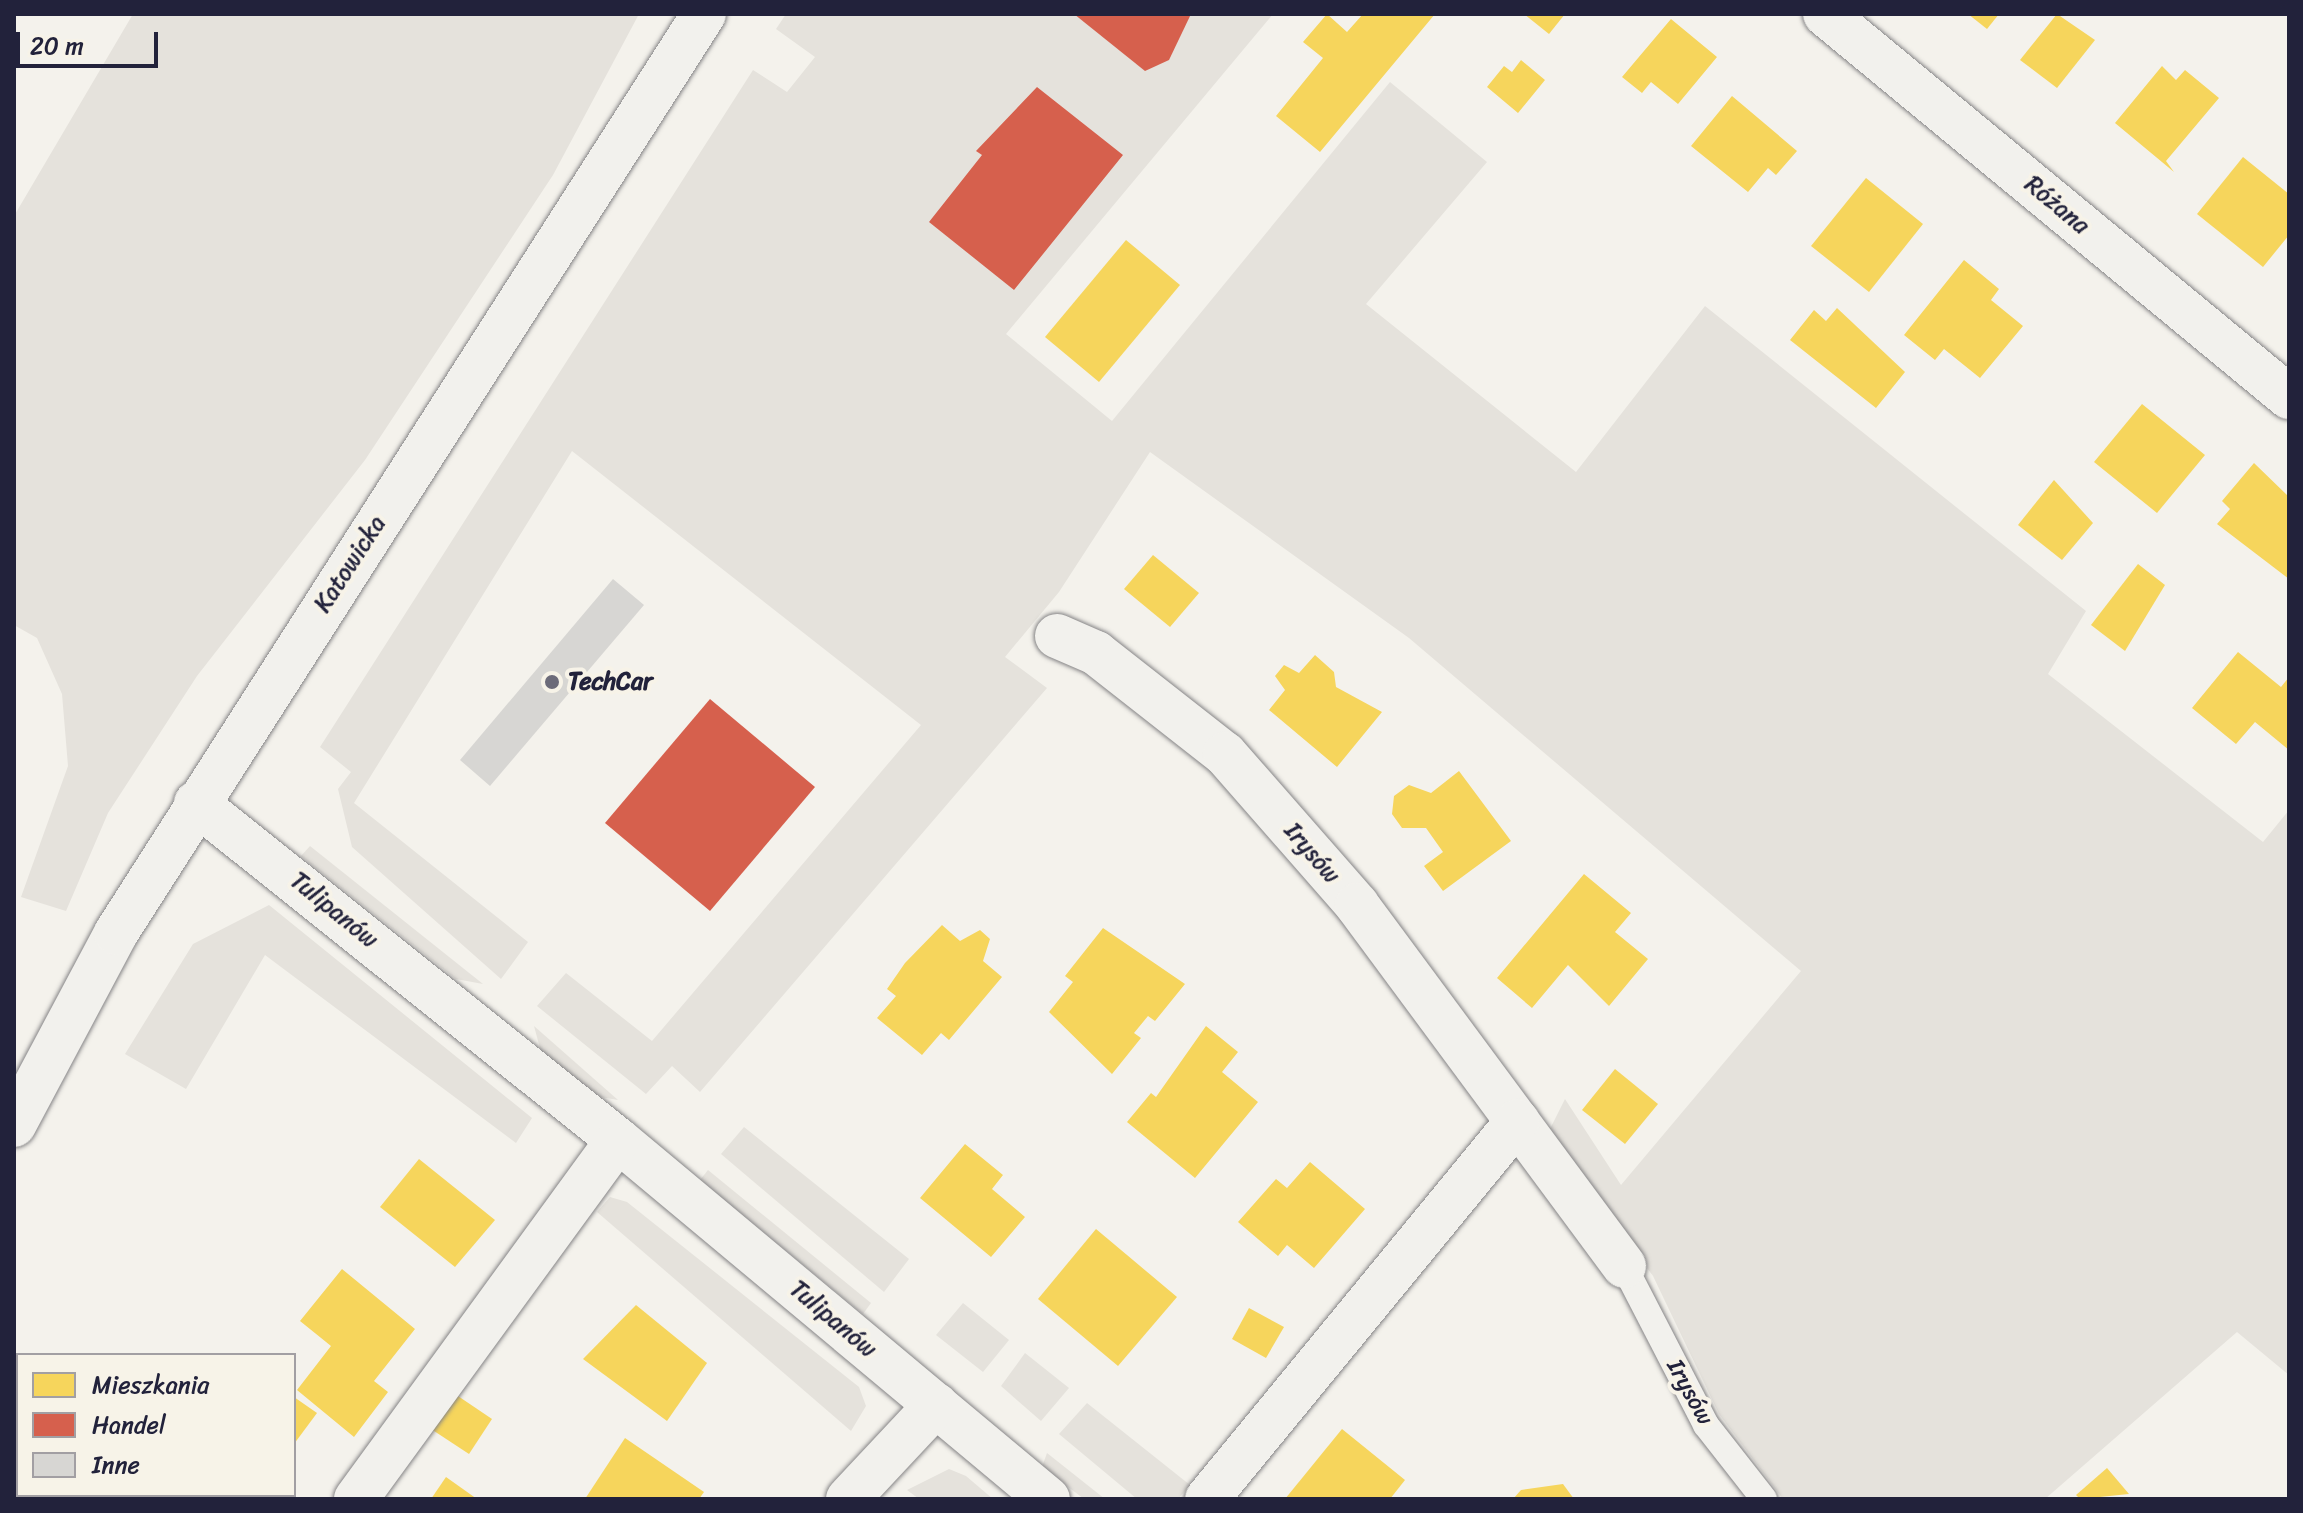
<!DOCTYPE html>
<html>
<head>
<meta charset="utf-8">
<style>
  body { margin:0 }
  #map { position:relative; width:2303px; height:1513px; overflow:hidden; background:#f4f2ec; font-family:Sriracha,sans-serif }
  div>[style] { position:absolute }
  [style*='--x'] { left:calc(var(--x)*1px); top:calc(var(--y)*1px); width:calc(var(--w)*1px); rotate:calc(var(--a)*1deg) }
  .built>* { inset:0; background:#e5e2dc }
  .homes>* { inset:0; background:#f6d55c }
  .shops>* { inset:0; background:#d6604d }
  .building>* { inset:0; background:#d7d6d3 }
  .roads { filter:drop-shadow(0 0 2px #858486) drop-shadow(0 0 2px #858486) }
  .lane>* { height:26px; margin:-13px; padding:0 13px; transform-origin:13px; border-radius:13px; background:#f2f1ed }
  .street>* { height:44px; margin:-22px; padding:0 22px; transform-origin:22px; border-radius:22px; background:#f2f1ed }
  .secondary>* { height:44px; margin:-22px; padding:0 22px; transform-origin:22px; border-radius:22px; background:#f2f1ed }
  .dots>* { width:22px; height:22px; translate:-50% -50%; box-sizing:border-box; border:4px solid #f7f3e8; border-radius:50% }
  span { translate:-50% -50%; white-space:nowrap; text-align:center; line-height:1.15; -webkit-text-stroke:8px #f7f3e8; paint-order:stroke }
  .street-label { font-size:24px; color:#22223b }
  .poi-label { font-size:24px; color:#22223b; font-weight:700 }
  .left { translate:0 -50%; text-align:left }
  .frame { position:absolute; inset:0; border:16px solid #22223b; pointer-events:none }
  .legend { position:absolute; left:16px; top:1353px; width:280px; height:144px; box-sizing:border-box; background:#f7f3e8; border:2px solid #a29fa3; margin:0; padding:10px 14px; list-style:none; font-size:24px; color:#22223b }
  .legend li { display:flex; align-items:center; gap:16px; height:40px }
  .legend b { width:40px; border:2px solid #a29fa3 }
  .scale { position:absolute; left:16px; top:32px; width:142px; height:36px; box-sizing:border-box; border:4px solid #22223b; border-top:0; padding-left:10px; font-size:24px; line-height:28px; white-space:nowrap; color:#22223b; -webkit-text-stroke:6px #f7f3e8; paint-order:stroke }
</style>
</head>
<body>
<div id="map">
  <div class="built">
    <i style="clip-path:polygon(133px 14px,639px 14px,553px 175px,365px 460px,197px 676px,108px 813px,66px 911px,21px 897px,68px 766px,62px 694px,37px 638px,14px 625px,14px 216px)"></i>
    <i style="clip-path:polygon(786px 14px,1273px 14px,1006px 334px,1112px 421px,1390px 82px,1487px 162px,1366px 304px,1576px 472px,1705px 306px,2086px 611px,2048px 674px,2263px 842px,2289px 810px,2289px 1375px,2237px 1332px,2045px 1499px,1783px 1499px,1719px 1414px,1653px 1276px,1548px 1133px,1565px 1099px,1621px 1185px,1801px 971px,1409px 638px,1150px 452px,1059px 592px,1005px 657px,1047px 688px,700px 1092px,672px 1066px,646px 1094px,537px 1006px,566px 973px,652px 1041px,921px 725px,572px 451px,354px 803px,528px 942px,501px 979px,352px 847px,338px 789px,351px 772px,320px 747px,753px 70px,787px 92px,815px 57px,776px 29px)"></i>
    <i style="clip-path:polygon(310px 846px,483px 984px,456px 979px,301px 856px)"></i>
    <i style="clip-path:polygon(269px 905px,532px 1118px,516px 1143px,265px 955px,186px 1089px,125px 1054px,193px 944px)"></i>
    <i style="clip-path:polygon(534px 1026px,618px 1100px,595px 1096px,541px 1052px)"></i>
    <i style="clip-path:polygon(744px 1127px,909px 1259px,884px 1292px,721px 1154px)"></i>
    <i style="clip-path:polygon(708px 1170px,871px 1303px,863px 1314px,700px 1180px)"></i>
    <i style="clip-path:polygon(610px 1197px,627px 1202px,859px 1387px,866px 1406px,851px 1431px,597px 1212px)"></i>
    <i style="clip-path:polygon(963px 1303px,1009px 1340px,983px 1372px,936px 1335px)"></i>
    <i style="clip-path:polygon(1025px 1353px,1069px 1388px,1041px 1421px,1001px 1386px)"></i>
    <i style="clip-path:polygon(1087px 1403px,1190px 1485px,1178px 1499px,1137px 1499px,1059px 1434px)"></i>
    <i style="clip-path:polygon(1047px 1453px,1105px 1499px,1084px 1499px,1042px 1467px)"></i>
    <i style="clip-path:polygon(949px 1469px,966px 1476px,993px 1499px,919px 1499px,907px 1490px)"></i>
  </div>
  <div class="homes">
    <i style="clip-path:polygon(1327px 14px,1347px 32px,1363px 14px,1435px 14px,1320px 152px,1276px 116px,1323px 58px,1303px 42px)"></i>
    <i style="clip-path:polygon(1524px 14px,1565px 14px,1549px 34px)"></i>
    <i style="clip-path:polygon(1968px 14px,1999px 14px,1987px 29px)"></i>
    <i style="clip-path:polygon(2057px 14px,2095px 40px,2057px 88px,2020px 60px)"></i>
    <i style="clip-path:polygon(1671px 19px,1717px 57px,1678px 104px,1651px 82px,1642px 93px,1622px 77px)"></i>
    <i style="clip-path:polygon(1521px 60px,1545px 80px,1518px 113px,1487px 87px,1504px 66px,1512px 72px)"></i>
    <i style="clip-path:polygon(2162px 66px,2176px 80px,2185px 70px,2219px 98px,2166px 161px,2174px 172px,2115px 123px)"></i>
    <i style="clip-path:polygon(1732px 96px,1797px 151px,1776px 175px,1768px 168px,1748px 192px,1691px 146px)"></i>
    <i style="clip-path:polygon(2243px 157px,2289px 194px,2289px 235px,2263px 267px,2197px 214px)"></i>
    <i style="clip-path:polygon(1866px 178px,1923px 224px,1869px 292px,1811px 246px)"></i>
    <i style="clip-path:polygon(1126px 240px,1180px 285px,1099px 382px,1045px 337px)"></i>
    <i style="clip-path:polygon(1964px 260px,1999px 289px,1991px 300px,2023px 326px,1980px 378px,1944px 349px,1935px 360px,1904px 335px)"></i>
    <i style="clip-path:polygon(1837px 308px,1905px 372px,1876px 408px,1790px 340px,1814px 310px,1826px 321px)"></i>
    <i style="clip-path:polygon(2142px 404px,2205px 455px,2157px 513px,2094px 462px)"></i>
    <i style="clip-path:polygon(2254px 463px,2289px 497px,2289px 579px,2217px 524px,2230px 509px,2222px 501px)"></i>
    <i style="clip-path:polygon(2054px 480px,2093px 523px,2062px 560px,2018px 525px)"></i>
    <i style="clip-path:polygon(1153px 555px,1199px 593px,1170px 627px,1124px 589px)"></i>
    <i style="clip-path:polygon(2138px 564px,2165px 585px,2125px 651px,2091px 625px)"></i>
    <i style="clip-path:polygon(2238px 652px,2281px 687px,2289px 677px,2289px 750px,2255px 722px,2236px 744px,2192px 708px)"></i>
    <i style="clip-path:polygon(1315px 655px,1334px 672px,1336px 687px,1382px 712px,1337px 767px,1269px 710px,1285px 690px,1275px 676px,1284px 665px,1299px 673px)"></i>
    <i style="clip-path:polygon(1459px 771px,1511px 841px,1443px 891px,1424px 866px,1443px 852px,1426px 828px,1402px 828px,1392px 814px,1394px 796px,1409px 785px,1431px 793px)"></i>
    <i style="clip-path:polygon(1584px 874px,1631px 913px,1615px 932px,1648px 959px,1609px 1006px,1568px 965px,1532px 1008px,1497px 978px)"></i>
    <i style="clip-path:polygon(942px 925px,960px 941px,980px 930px,990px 939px,983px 961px,1002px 977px,949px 1040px,941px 1033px,922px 1055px,877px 1018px,896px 996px,887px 989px,905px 963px)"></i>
    <i style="clip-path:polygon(1103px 928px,1185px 984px,1155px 1021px,1148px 1016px,1134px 1033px,1141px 1038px,1112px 1074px,1049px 1012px,1073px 982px,1065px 976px)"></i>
    <i style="clip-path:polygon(1206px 1026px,1238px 1052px,1222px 1072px,1258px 1102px,1195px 1178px,1127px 1122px,1151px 1093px,1156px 1097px)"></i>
    <i style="clip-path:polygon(1615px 1069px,1658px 1104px,1625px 1144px,1582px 1110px)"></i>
    <i style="clip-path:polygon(965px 1144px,1003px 1175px,992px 1189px,1025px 1217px,991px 1257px,920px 1198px)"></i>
    <i style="clip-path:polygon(419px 1159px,495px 1220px,455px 1267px,380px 1207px)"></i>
    <i style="clip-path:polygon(1310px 1162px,1365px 1209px,1314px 1268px,1287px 1245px,1278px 1256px,1238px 1222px,1276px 1179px,1287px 1188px)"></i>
    <i style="clip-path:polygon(1096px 1229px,1177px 1297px,1118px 1366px,1038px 1299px)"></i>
    <i style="clip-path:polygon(342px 1269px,415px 1329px,374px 1381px,388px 1392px,354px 1437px,297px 1390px,331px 1346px,300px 1321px)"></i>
    <i style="clip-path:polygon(636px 1305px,707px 1363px,667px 1421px,583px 1359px)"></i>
    <i style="clip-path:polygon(1249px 1308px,1284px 1327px,1266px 1358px,1232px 1339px)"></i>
    <i style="clip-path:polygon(455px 1394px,492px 1419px,469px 1454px,431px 1429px)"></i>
    <i style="clip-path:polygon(294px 1397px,317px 1413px,294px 1444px)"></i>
    <i style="clip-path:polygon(1342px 1429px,1405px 1480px,1390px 1499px,1285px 1499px)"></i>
    <i style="clip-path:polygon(625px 1438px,704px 1492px,699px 1499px,585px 1499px)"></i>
    <i style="clip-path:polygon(2107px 1468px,2129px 1494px,2080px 1499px,2076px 1495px)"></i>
    <i style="clip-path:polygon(446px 1477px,477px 1499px,431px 1499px)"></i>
    <i style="clip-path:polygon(1563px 1484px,1574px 1499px,1513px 1499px,1521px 1490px)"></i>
  </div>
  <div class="shops">
    <i style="clip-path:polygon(1074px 14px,1191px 14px,1169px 60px,1145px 71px)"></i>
    <i style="clip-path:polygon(1037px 87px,1123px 155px,1014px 290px,929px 222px,982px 155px,976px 151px)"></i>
    <i style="clip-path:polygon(710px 699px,815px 787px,710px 911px,605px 823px)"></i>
  </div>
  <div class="building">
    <i style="clip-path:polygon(613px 579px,644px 605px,490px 786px,460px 760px)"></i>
  </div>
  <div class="roads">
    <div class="lane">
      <i style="--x:1624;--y:1266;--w:179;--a:62.7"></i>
      <i style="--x:1706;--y:1425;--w:94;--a:51.9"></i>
    </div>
    <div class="street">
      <i style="--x:1825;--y:14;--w:602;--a:39.54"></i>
      <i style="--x:1057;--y:636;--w:43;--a:23.6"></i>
      <i style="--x:1096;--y:653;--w:164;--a:38.1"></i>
      <i style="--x:1225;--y:754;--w:201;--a:48.8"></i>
      <i style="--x:1357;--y:905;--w:449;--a:53.5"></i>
      <i style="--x:196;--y:803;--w:540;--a:38.61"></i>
      <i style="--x:618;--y:1140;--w:560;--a:39.86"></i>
      <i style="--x:356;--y:1499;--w:444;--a:-53.9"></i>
      <i style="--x:848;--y:1499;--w:129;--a:-46.9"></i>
      <i style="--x:1207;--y:1499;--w:489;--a:-50.6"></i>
    </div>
    <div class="secondary">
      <i style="--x:14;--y:1125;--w:217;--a:-62"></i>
      <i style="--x:116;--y:933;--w:1091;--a:-57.39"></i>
    </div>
  </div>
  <div class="dots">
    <i style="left:552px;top:682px;background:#6c6b79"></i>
  </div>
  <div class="street-label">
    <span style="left:2057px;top:205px;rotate:40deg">Różana</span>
    <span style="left:350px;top:564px;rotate:-57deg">Katowicka</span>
    <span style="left:1312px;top:853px;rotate:49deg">Irysów</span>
    <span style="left:334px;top:910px;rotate:39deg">Tulipanów</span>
    <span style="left:833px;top:1319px;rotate:40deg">Tulipanów</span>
    <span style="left:1690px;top:1392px;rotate:61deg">Irysów</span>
  </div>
  <div class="poi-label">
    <span class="left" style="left:568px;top:682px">TechCar</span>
  </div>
  <div class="frame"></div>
  <ul class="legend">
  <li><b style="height:22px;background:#f6d55c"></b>Mieszkania</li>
  <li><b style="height:22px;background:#d6604d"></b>Handel</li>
  <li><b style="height:22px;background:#d7d6d3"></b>Inne</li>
  </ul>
  <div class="scale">20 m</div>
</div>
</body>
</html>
